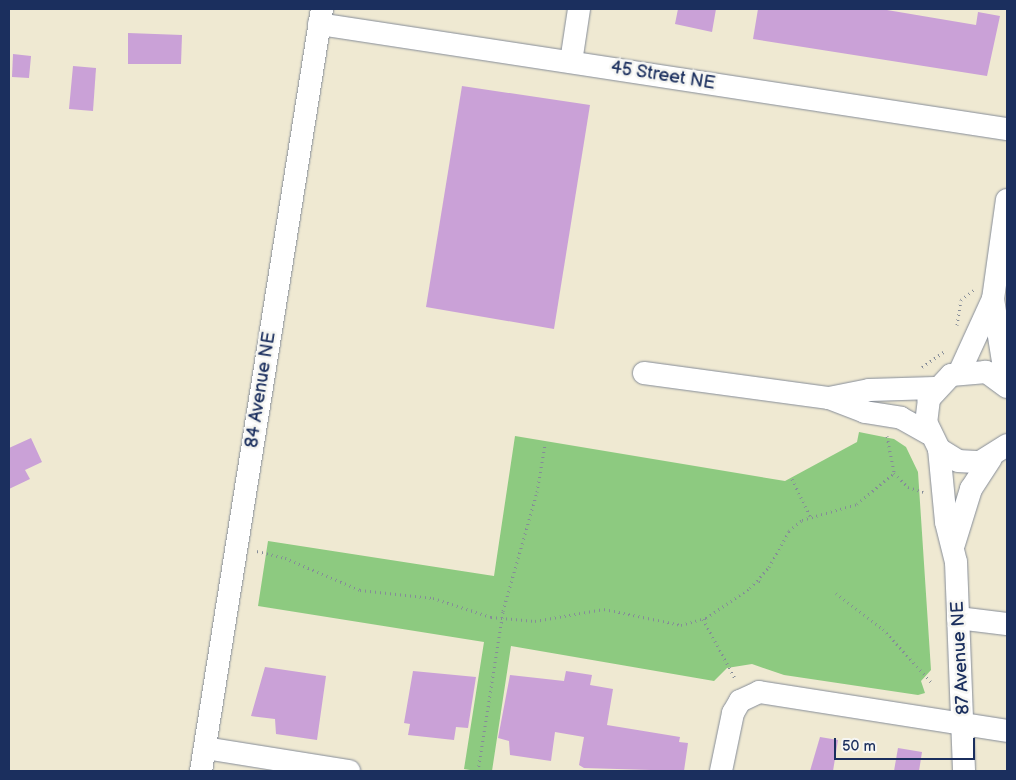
<!DOCTYPE html>
<html>
<head>
<meta charset="utf-8">
<style>
  body { margin:0 }
  #map { position:relative; width:1016px; height:780px; overflow:hidden; background:#efe9d2; font-family:"Balsamiq Sans",sans-serif }
  div>[style] { position:absolute }
  [style*='--x'] { left:calc(var(--x)*1px); top:calc(var(--y)*1px); width:calc(var(--w)*1px); rotate:calc(var(--a)*1deg) }
  .green>* { inset:0; background:#8dca80 }
  .building>* { inset:0; background:#caa1d7 }
  .path>* { height:3px; margin-top:-1.5px; transform-origin:0; background:repeating-linear-gradient(90deg,#858c98 0 1px,transparent 0 5px) }
  .roads { filter:drop-shadow(0 0 1px #858c98) drop-shadow(0 0 1px #858c98) }
  .minor>* { height:22px; margin:-11px; padding:0 11px; transform-origin:11px; border-radius:11px; background:#fff }
  span { translate:-50% -50%; white-space:nowrap; text-align:center; line-height:1.15; -webkit-text-stroke:5px #f6f6f2; paint-order:stroke }
  .street-label { font-size:18px; color:#1b2f5e }
  .frame { position:absolute; inset:0; border:10px solid #1b2f5e; pointer-events:none }
  .scale { position:absolute; left:834px; top:738px; width:141px; height:22px; box-sizing:border-box; border:2px solid #1b2f5e; border-top:0; padding-left:6px; font-size:15px; line-height:18px; white-space:nowrap; color:#1b2f5e; -webkit-text-stroke:4px #f6f6f2; paint-order:stroke }
</style>
</head>
<body>
<div id="map">
  <div class="green">
    <i style="clip-path:polygon(859px 432px,894px 439px,906px 447px,918px 472px,931px 670px,921px 681px,925px 693px,918px 695px,784px 675px,752px 664px,727px 668px,714px 681px,511px 646px,492px 771px,476px 771px,464px 769px,484px 642px,258px 606px,268px 541px,494px 576px,515px 436px,785px 481px,857px 442px)"></i>
  </div>
  <div class="building">
    <i style="clip-path:polygon(678px 9px,716px 9px,712px 32px,675px 24px)"></i>
    <i style="clip-path:polygon(758px 9px,881px 9px,976px 25px,978px 12px,1000px 16px,987px 76px,753px 39px)"></i>
    <i style="clip-path:polygon(128px 33px,182px 35px,181px 64px,128px 64px)"></i>
    <i style="clip-path:polygon(13px 54px,31px 56px,29px 78px,12px 77px)"></i>
    <i style="clip-path:polygon(73px 66px,96px 68px,93px 111px,69px 109px)"></i>
    <i style="clip-path:polygon(462px 86px,590px 105px,554px 329px,426px 307px)"></i>
    <i style="clip-path:polygon(31px 438px,42px 462px,25px 470px,30px 479px,9px 489px,9px 448px)"></i>
    <i style="clip-path:polygon(265px 667px,326px 676px,317px 740px,276px 734px,275px 719px,251px 716px)"></i>
    <i style="clip-path:polygon(413px 671px,476px 677px,468px 728px,456px 727px,454px 740px,408px 735px,410px 724px,404px 723px)"></i>
    <i style="clip-path:polygon(566px 671px,592px 675px,590px 685px,613px 689px,607px 725px,680px 737px,679px 742px,688px 743px,684px 771px,584px 768px,579px 765px,584px 737px,555px 732px,551px 761px,510px 755px,509px 741px,498px 738px,510px 675px,564px 681px)"></i>
    <i style="clip-path:polygon(820px 737px,838px 740px,833px 771px,810px 771px)"></i>
    <i style="clip-path:polygon(898px 748px,922px 752px,919px 771px,894px 771px)"></i>
  </div>
  <div class="path">
    <i style="--x:957;--y:325;--w:25;--a:-81"></i>
    <i style="--x:961;--y:300;--w:16;--a:-38"></i>
    <i style="--x:922;--y:367;--w:28;--a:-35"></i>
    <i style="--x:887;--y:436;--w:38;--a:79"></i>
    <i style="--x:894;--y:473;--w:20;--a:45"></i>
    <i style="--x:908;--y:487;--w:16;--a:18"></i>
    <i style="--x:792;--y:479;--w:41;--a:64.1"></i>
    <i style="--x:257;--y:551;--w:29;--a:14"></i>
    <i style="--x:285;--y:558;--w:82;--a:23.1"></i>
    <i style="--x:360;--y:590;--w:73;--a:6.3"></i>
    <i style="--x:433;--y:598;--w:61;--a:18.1"></i>
    <i style="--x:491;--y:617;--w:44;--a:5.2"></i>
    <i style="--x:535;--y:621;--w:70;--a:-9.9"></i>
    <i style="--x:604;--y:609;--w:79;--a:11.7"></i>
    <i style="--x:681;--y:625;--w:26;--a:-16"></i>
    <i style="--x:706;--y:618;--w:53;--a:-34.3"></i>
    <i style="--x:750;--y:588;--w:28;--a:-48"></i>
    <i style="--x:769;--y:567;--w:41;--a:-60.9"></i>
    <i style="--x:789;--y:531;--w:17;--a:-40"></i>
    <i style="--x:802;--y:520;--w:57;--a:-16.2"></i>
    <i style="--x:857;--y:504;--w:48;--a:-40"></i>
    <i style="--x:759;--y:581;--w:4;--a:27"></i>
    <i style="--x:836;--y:593;--w:59;--a:37.5"></i>
    <i style="--x:883;--y:629;--w:74;--a:47.7"></i>
    <i style="--x:703;--y:619;--w:69;--a:61.6"></i>
    <i style="--x:478;--y:771;--w:162;--a:-81.1"></i>
    <i style="--x:503;--y:611;--w:124;--a:-74.1"></i>
    <i style="--x:537;--y:492;--w:49;--a:-80.5"></i>
  </div>
  <div class="roads">
    <div class="minor">
      <i style="--x:319;--y:24;--w:696;--a:8.68"></i>
      <i style="--x:571;--y:62;--w:54;--a:-81.4"></i>
      <i style="--x:993;--y:299;--w:88;--a:80.9"></i>
      <i style="--x:960;--y:371;--w:79;--a:-65.4"></i>
      <i style="--x:993;--y:299;--w:100;--a:-82"></i>
      <i style="--x:644;--y:373;--w:187;--a:7.7"></i>
      <i style="--x:829;--y:398;--w:39;--a:21"></i>
      <i style="--x:865;--y:412;--w:36;--a:9"></i>
      <i style="--x:901;--y:418;--w:31;--a:29"></i>
      <i style="--x:1007;--y:387;--w:26;--a:-144"></i>
      <i style="--x:986;--y:372;--w:35;--a:175"></i>
      <i style="--x:951;--y:375;--w:33;--a:133"></i>
      <i style="--x:929;--y:399;--w:23;--a:97"></i>
      <i style="--x:926;--y:422;--w:30;--a:64"></i>
      <i style="--x:939;--y:449;--w:22;--a:32"></i>
      <i style="--x:958;--y:461;--w:22;--a:3"></i>
      <i style="--x:980;--y:462;--w:32;--a:-32"></i>
      <i style="--x:829;--y:398;--w:41;--a:-11.3"></i>
      <i style="--x:869;--y:390;--w:66;--a:-1.7"></i>
      <i style="--x:939;--y:449;--w:73;--a:84.5"></i>
      <i style="--x:946;--y:522;--w:41;--a:76"></i>
      <i style="--x:956;--y:562;--w:209;--a:87.8"></i>
      <i style="--x:954;--y:544;--w:58;--a:-72.8"></i>
      <i style="--x:971;--y:489;--w:37;--a:-57"></i>
      <i style="--x:958;--y:618;--w:49;--a:7"></i>
      <i style="--x:205;--y:748;--w:146;--a:9.1"></i>
      <i style="--x:201;--y:771;--w:772;--a:-80.98"></i>
      <i style="--x:721;--y:771;--w:59;--a:-78.3"></i>
      <i style="--x:733;--y:713;--w:14;--a:-60"></i>
      <i style="--x:740;--y:701;--w:21;--a:-25"></i>
      <i style="--x:759;--y:692;--w:251;--a:8.9"></i>
    </div>
  </div>
  <div class="street-label">
    <span style="left:663px;top:76px;rotate:9deg">45 Street NE</span>
    <span style="left:261px;top:390px;rotate:-81deg">84 Avenue NE</span>
    <span style="left:961px;top:658px;rotate:-93deg">87 Avenue NE</span>
  </div>
  <div class="frame"></div>
  <div class="scale">50 m</div>
</div>
</body>
</html>
